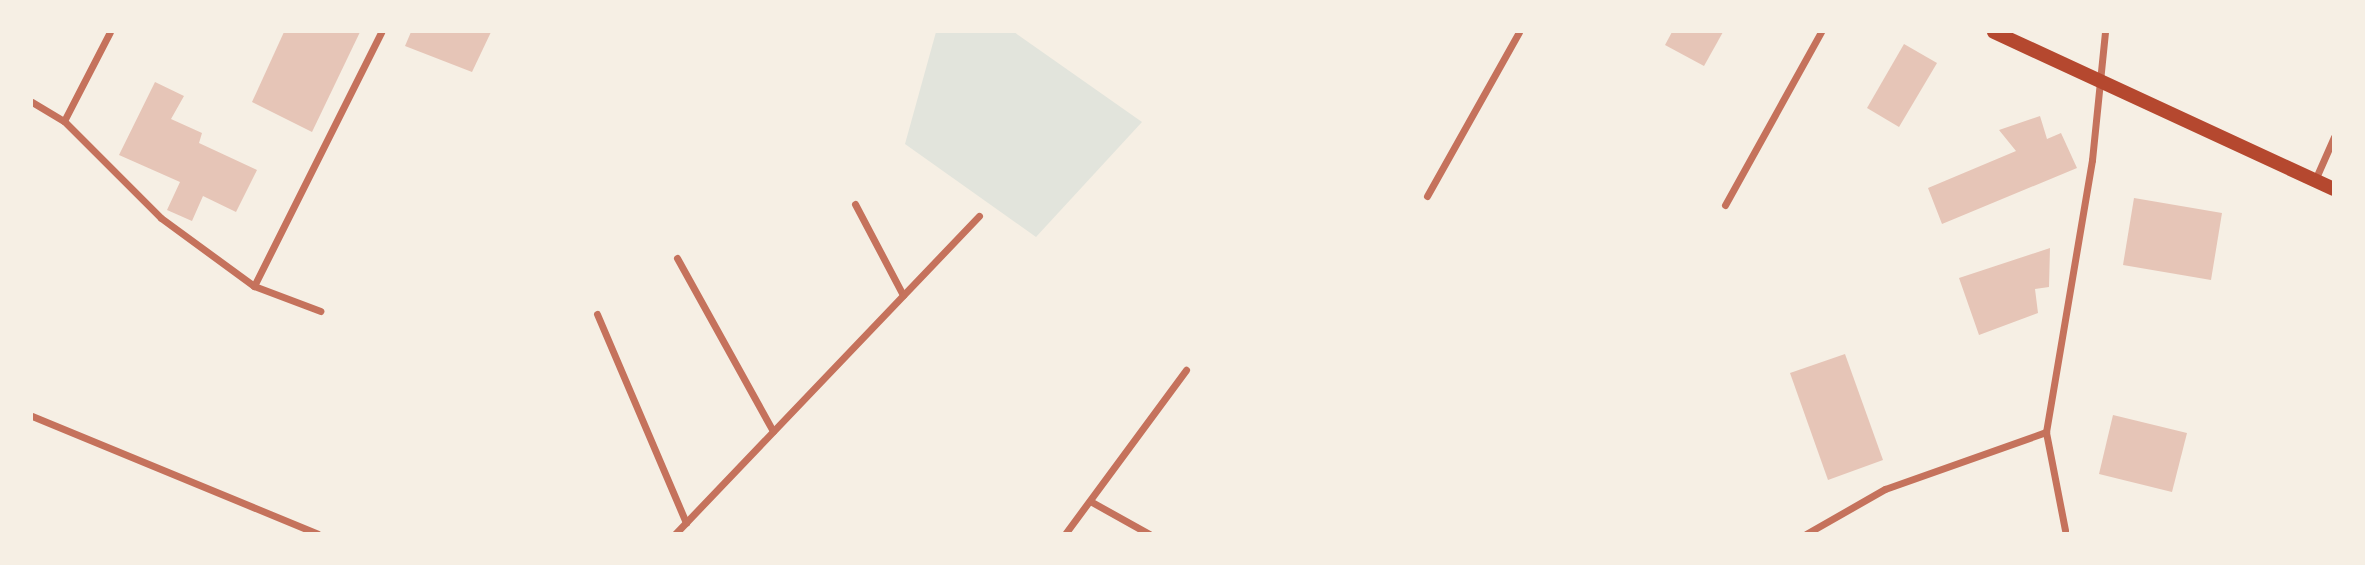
<!DOCTYPE html>
<html>
<head>
<meta charset="utf-8">
<style>
  body { margin:0 }
  #map { position:relative; width:2365px; height:565px; overflow:hidden; background:#f6efe4; font-family:Inter,sans-serif }
  div>[style] { position:absolute }
  [style*='--x'] { left:calc(var(--x)*1px); top:calc(var(--y)*1px); width:calc(var(--w)*1px); rotate:calc(var(--a)*1deg) }
  .green>* { inset:0; background:#e2e4dc }
  .building>* { inset:0; background:#e6c5b7 }
  .minor>* { height:7px; margin:-3.5px; padding:0 3.5px; transform-origin:3.5px; border-radius:3.5px; background:#c5725c }
  .secondary>* { height:14px; margin:-7px; padding:0 7px; transform-origin:7px; border-radius:7px; background:#b5482f }
  span { translate:-50% -50%; white-space:nowrap; text-align:center; line-height:1.15; -webkit-text-stroke:6px #f6efe4; paint-order:stroke }
  .frame { position:absolute; inset:0; border:33px solid #f6efe4; pointer-events:none }
</style>
</head>
<body>
<div id="map">
  <div class="green">
    <i style="clip-path:polygon(936px 32px,1014px 32px,1142px 122px,1036px 237px,905px 144px)"></i>
  </div>
  <div class="building">
    <i style="clip-path:polygon(284px 32px,360px 32px,312px 132px,252px 102px)"></i>
    <i style="clip-path:polygon(411px 32px,491px 32px,472px 72px,405px 46px)"></i>
    <i style="clip-path:polygon(1672px 32px,1723px 32px,1704px 66px,1665px 45px)"></i>
    <i style="clip-path:polygon(1904px 44px,1937px 63px,1899px 127px,1867px 108px)"></i>
    <i style="clip-path:polygon(155px 82px,184px 96px,171px 119px,202px 133px,199px 143px,257px 170px,236px 212px,203px 196px,192px 221px,167px 210px,180px 182px,119px 155px)"></i>
    <i style="clip-path:polygon(2040px 116px,2047px 139px,2061px 133px,2077px 168px,1942px 224px,1928px 188px,2016px 151px,1999px 130px)"></i>
    <i style="clip-path:polygon(2134px 198px,2222px 213px,2211px 280px,2123px 265px)"></i>
    <i style="clip-path:polygon(2050px 248px,2049px 287px,2035px 289px,2038px 313px,1979px 335px,1959px 278px)"></i>
    <i style="clip-path:polygon(1845px 354px,1883px 460px,1828px 480px,1790px 373px)"></i>
    <i style="clip-path:polygon(2113px 415px,2187px 433px,2172px 492px,2099px 474px)"></i>
  </div>
  <div class="minor">
    <i style="--x:32;--y:102;--w:37;--a:31"></i>
    <i style="--x:64;--y:121;--w:137;--a:45"></i>
    <i style="--x:161;--y:218;--w:115;--a:36.2"></i>
    <i style="--x:254;--y:286;--w:71;--a:20.7"></i>
    <i style="--x:64;--y:121;--w:100;--a:-62.7"></i>
    <i style="--x:2315;--y:180;--w:47;--a:-66.2"></i>
    <i style="--x:1427;--y:196;--w:188;--a:-60.7"></i>
    <i style="--x:855;--y:204;--w:103;--a:62.2"></i>
    <i style="--x:1725;--y:205;--w:198;--a:-61"></i>
    <i style="--x:677;--y:258;--w:198;--a:61"></i>
    <i style="--x:254;--y:286;--w:284;--a:-63.4"></i>
    <i style="--x:597;--y:314;--w:227;--a:66.9"></i>
    <i style="--x:32;--y:416;--w:309;--a:22.4"></i>
    <i style="--x:1090;--y:501;--w:68;--a:29.2"></i>
    <i style="--x:2065;--y:530;--w:100;--a:-101"></i>
    <i style="--x:2046;--y:432;--w:276;--a:-80.4"></i>
    <i style="--x:2092;--y:160;--w:129;--a:-84.2"></i>
    <i style="--x:675;--y:534;--w:440;--a:-46.3"></i>
    <i style="--x:1065;--y:534;--w:204;--a:-53.6"></i>
    <i style="--x:1806;--y:534;--w:91;--a:-29.7"></i>
    <i style="--x:1885;--y:489;--w:171;--a:-19.5"></i>
  </div>
  <div class="secondary">
    <i style="--x:1994;--y:32;--w:374;--a:24.8"></i>
  </div>
  <div class="frame"></div>
</div>
</body>
</html>
